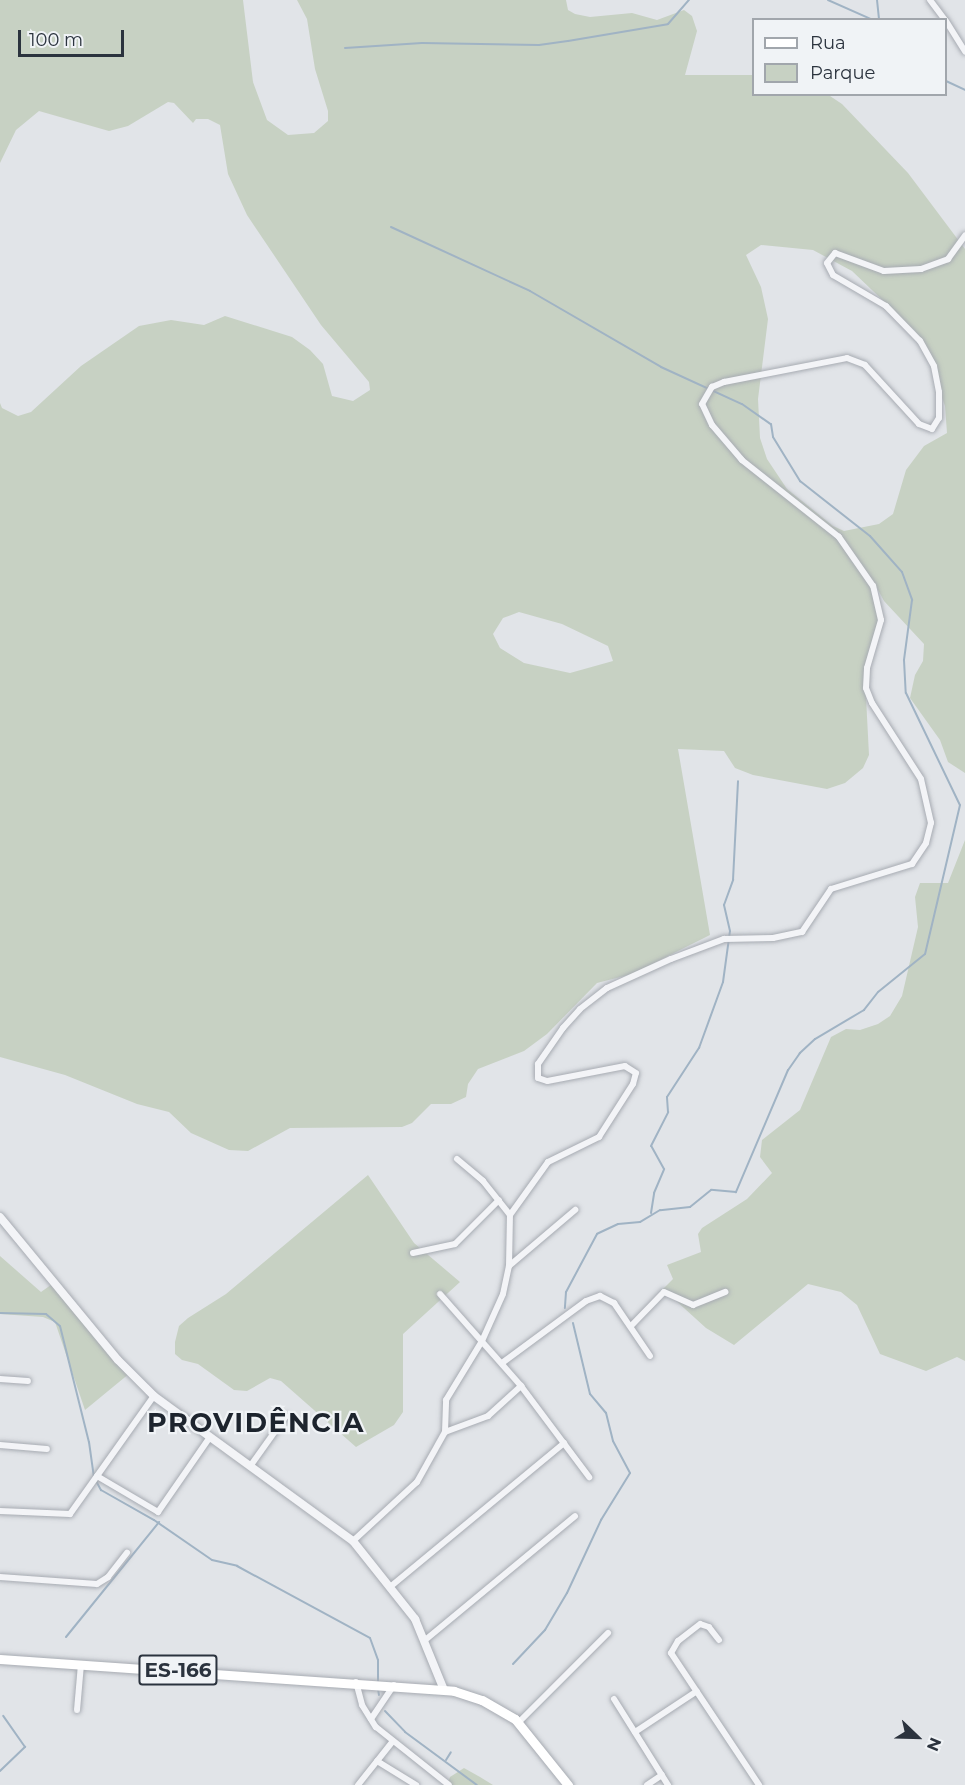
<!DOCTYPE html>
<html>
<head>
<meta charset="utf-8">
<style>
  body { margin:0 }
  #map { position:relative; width:965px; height:1785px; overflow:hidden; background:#e1e4e8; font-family:Montserrat,sans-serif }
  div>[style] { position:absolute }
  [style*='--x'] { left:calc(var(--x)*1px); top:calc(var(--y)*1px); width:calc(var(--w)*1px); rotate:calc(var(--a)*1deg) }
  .green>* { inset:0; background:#c7d1c3 }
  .stream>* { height:2px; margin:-1px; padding:0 1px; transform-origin:1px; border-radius:1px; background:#a0b3c4 }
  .roads { filter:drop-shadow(0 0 2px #a7abb2) drop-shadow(0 0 2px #a7abb2) }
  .minor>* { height:6px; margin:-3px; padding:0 3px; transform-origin:3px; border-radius:3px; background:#f3f4f7 }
  .tertiary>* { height:8px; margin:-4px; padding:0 4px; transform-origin:4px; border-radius:4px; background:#f3f4f7 }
  .primary>* { height:9px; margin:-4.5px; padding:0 4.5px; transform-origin:4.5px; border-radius:4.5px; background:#fff }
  span { translate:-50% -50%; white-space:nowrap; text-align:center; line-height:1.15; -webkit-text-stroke:4.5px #f0f3f6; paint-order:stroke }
  .shield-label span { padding:2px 4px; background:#f0f3f6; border:2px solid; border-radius:4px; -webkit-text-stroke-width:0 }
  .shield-label { font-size:20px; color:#2b333e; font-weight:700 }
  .district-label { font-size:27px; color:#1d242e; font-weight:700; letter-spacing:1.5px }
  .legend { position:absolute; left:752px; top:18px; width:195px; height:78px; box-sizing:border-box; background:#f0f3f6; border:2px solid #a1a6ac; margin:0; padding:8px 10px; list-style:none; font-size:18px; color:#2b333e }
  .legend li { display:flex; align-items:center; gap:12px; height:30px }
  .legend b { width:30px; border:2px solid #a1a6ac }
  .north { position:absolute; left:887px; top:1707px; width:60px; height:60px; -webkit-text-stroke:4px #f0f3f6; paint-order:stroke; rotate:113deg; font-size:16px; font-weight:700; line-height:24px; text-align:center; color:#2b333e }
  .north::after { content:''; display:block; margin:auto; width:21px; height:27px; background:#2b333e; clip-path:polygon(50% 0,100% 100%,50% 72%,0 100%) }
  .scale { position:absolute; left:18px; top:30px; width:106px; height:27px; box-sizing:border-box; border:3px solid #2b333e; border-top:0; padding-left:8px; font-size:18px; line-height:21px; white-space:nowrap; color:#2b333e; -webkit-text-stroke:4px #f0f3f6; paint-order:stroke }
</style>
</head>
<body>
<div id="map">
  <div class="green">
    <i style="clip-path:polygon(evenodd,0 0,243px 0,253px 82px,267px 120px,288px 135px,314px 133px,328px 121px,328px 111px,315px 69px,307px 19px,297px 0,566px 0,568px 10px,575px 14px,590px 17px,632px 13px,657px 20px,684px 10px,692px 16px,697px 31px,685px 75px,753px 75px,754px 94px,827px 94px,842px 104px,908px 173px,965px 249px,965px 773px,948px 762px,940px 740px,910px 698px,915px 675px,923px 661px,924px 644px,884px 601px,877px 588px,879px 636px,865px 678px,869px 755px,863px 768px,845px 783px,827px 789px,753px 775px,735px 768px,724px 751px,678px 749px,710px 935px,632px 974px,597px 983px,547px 1034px,524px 1051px,478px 1069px,468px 1084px,466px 1097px,451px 1104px,431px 1104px,412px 1123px,402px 1127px,290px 1128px,248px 1151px,229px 1150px,191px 1133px,169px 1112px,137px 1104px,65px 1075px,0 1057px,0 403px,2px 408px,18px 416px,31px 412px,81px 366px,139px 326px,171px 320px,204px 325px,225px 316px,292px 337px,310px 350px,323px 364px,332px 396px,353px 401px,370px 390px,369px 382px,321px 325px,247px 215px,228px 174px,220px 125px,208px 119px,196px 119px,193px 123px,174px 103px,168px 102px,128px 126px,109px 131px,39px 111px,16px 130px,0 163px,0 0,761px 245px,813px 250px,852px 271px,916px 332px,929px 361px,945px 406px,947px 433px,924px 446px,906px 470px,893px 514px,879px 524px,844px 531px,833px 526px,787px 489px,767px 459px,760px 438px,758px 399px,768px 319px,761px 287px,746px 255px,761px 245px,0 0,519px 612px,562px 624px,608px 646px,613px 661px,570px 673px,524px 663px,500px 648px,493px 634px,503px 618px,519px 612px)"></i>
    <i style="clip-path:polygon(965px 840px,965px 1361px,957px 1357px,926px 1371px,880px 1354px,857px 1305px,841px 1292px,808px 1284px,734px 1345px,706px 1328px,663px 1289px,673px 1279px,667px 1265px,701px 1252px,698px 1234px,702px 1228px,747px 1199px,772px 1173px,760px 1157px,762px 1140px,800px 1110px,831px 1037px,846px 1029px,860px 1030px,878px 1024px,890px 1016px,902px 996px,918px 927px,915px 897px,920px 883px,948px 883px)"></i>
    <i style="clip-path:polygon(368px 1175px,414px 1243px,460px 1282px,403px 1334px,403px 1412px,394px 1425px,356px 1447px,281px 1381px,270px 1378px,247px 1391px,234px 1390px,198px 1364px,182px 1360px,175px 1354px,175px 1342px,179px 1326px,188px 1318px,226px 1294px)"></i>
    <i style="clip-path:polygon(0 1256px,41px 1292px,55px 1282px,130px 1373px,85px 1410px,55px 1322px,43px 1317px,0 1314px)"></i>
    <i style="clip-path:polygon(464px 1768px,480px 1777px,493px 1785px,447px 1785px,450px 1777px)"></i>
  </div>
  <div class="stream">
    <i style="--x:828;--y:0;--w:49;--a:24"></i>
    <i style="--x:877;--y:0;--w:20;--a:84"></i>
    <i style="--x:345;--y:48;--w:77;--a:-3.7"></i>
    <i style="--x:422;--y:43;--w:117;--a:1"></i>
    <i style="--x:539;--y:45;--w:29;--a:-8"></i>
    <i style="--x:568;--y:41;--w:101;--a:-9.6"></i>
    <i style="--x:668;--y:24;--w:32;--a:-49"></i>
    <i style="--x:946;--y:81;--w:21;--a:25"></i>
    <i style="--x:391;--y:227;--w:153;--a:24.7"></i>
    <i style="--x:530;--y:291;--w:151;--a:30.1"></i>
    <i style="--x:661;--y:367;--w:89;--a:24.6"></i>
    <i style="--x:742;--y:404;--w:35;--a:35"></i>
    <i style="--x:771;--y:424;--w:13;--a:81"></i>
    <i style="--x:773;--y:437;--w:52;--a:58.5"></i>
    <i style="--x:800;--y:481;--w:89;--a:38.2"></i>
    <i style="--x:870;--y:536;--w:48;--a:48.4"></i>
    <i style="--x:902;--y:572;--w:30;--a:70"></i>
    <i style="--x:912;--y:600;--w:61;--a:97.6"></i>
    <i style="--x:904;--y:660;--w:33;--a:87"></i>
    <i style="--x:906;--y:693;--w:124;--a:64.3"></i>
    <i style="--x:960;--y:805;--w:153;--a:103.2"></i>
    <i style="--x:925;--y:954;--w:60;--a:141"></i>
    <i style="--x:878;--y:992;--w:23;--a:128"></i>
    <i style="--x:864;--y:1010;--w:57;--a:149.4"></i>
    <i style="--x:815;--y:1039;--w:21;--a:137"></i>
    <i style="--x:800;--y:1053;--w:21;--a:125"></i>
    <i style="--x:788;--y:1070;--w:133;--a:113.1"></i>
    <i style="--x:736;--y:1192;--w:25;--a:-175"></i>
    <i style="--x:711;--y:1190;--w:27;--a:141"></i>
    <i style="--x:690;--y:1207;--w:30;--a:174"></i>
    <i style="--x:660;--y:1210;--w:23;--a:149"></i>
    <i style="--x:640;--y:1222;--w:22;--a:175"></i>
    <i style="--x:618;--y:1224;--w:23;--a:155"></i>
    <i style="--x:597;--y:1234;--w:66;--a:118.1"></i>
    <i style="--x:566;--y:1292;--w:16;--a:94"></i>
    <i style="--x:651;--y:1213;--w:20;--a:-81"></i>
    <i style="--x:654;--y:1193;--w:26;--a:-67"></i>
    <i style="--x:664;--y:1169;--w:26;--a:-119"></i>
    <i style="--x:651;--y:1146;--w:38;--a:-63"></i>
    <i style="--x:668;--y:1112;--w:15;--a:-94"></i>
    <i style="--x:667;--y:1097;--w:59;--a:-56.9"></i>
    <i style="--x:699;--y:1048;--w:70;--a:-70"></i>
    <i style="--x:723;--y:982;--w:51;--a:-82.2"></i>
    <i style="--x:730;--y:931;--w:27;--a:-103"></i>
    <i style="--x:724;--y:905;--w:27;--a:-70"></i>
    <i style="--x:733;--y:880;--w:99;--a:-87.1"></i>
    <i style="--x:0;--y:1313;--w:46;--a:1.2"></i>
    <i style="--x:46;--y:1314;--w:18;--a:41"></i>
    <i style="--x:60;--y:1326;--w:120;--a:76"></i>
    <i style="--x:89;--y:1442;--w:35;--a:82"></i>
    <i style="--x:94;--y:1477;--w:15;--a:62"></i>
    <i style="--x:101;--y:1490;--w:61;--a:29.5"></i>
    <i style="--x:154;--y:1520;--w:70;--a:34.6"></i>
    <i style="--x:212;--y:1560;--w:26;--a:13"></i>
    <i style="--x:237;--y:1566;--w:151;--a:28.4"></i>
    <i style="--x:370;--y:1638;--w:23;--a:70"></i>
    <i style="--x:378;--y:1660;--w:23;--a:90"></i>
    <i style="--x:66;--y:1637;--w:148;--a:-51"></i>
    <i style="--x:513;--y:1664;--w:47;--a:-46.7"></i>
    <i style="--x:545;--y:1630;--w:43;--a:-59.3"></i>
    <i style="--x:567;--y:1593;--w:81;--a:-65"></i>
    <i style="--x:601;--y:1520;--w:55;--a:-58.3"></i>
    <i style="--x:630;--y:1473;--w:36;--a:-118"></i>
    <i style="--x:613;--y:1441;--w:29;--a:-104"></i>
    <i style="--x:606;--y:1413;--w:25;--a:-130"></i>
    <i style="--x:590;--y:1394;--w:73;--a:-103.5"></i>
    <i style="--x:378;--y:1689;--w:6;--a:81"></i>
    <i style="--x:385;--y:1711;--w:29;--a:46"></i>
    <i style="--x:405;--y:1732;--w:89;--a:36.4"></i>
    <i style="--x:446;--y:1760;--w:9;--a:-58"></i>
    <i style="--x:0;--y:1771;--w:35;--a:-44"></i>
    <i style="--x:25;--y:1747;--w:38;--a:-125"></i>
  </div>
  <div class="roads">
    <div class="minor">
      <i style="--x:930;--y:0;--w:25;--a:53"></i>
      <i style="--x:946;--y:21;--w:36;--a:58"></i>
      <i style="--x:457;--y:1159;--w:34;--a:40"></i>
      <i style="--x:483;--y:1181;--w:43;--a:51.5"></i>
      <i style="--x:413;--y:1253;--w:43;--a:-12.1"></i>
      <i style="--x:455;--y:1244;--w:62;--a:-45"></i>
      <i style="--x:509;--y:1266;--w:87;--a:-40.3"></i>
      <i style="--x:440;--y:1294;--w:123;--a:48.6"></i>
      <i style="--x:521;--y:1386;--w:114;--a:53.2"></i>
      <i style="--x:631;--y:1326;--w:47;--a:-45.9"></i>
      <i style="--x:664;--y:1292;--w:32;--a:24"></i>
      <i style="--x:693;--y:1305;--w:35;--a:-22"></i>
      <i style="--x:502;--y:1363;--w:104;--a:-36.4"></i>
      <i style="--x:586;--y:1301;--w:15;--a:-20"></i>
      <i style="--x:600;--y:1296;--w:16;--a:27"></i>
      <i style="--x:614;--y:1303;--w:64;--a:55.8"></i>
      <i style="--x:0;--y:1379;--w:28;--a:4"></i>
      <i style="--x:445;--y:1432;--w:46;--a:-20.4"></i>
      <i style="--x:488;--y:1416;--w:45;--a:-42.3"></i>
      <i style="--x:0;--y:1445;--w:47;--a:4.9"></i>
      <i style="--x:251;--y:1465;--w:60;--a:-54.5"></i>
      <i style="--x:97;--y:1476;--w:71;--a:30.5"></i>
      <i style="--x:158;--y:1512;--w:91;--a:-55.3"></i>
      <i style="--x:0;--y:1511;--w:70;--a:2.5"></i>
      <i style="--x:70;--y:1514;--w:145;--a:-54.6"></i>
      <i style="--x:353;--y:1541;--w:87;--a:-42.7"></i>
      <i style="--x:417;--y:1482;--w:57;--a:-60.8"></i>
      <i style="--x:445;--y:1432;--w:32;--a:-88"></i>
      <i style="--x:446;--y:1400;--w:69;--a:-58.6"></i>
      <i style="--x:482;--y:1341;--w:51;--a:-65.9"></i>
      <i style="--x:503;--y:1294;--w:29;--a:-78"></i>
      <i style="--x:509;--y:1266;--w:51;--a:-88.9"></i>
      <i style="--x:510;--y:1215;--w:65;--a:-54.4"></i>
      <i style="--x:548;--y:1162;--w:57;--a:-26.1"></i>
      <i style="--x:599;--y:1137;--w:63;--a:-57.3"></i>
      <i style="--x:633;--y:1084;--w:11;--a:-75"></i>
      <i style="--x:636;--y:1073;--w:13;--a:-148"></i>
      <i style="--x:625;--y:1066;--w:79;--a:169.1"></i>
      <i style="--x:547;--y:1081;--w:9;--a:-162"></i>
      <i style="--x:538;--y:1078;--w:14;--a:-90"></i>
      <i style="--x:538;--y:1064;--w:44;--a:-55.2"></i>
      <i style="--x:563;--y:1028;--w:25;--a:-48"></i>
      <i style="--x:580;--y:1009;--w:34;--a:-38"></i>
      <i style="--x:607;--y:988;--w:70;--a:-24.4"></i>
      <i style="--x:671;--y:959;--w:57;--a:-20.7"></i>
      <i style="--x:724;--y:939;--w:49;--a:-1.2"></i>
      <i style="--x:773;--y:938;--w:30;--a:-12"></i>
      <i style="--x:802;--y:932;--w:52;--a:-56"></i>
      <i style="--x:831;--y:889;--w:85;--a:-17.2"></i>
      <i style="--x:912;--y:864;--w:25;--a:-56"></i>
      <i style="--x:926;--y:843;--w:21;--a:-76"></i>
      <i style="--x:931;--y:823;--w:45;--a:-102.8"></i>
      <i style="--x:921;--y:779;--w:90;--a:-122.8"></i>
      <i style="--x:872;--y:703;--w:16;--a:-112"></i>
      <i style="--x:866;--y:688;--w:20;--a:-87"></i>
      <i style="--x:867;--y:668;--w:50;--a:-73.7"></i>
      <i style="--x:881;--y:620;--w:35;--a:-103"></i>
      <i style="--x:873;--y:586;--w:60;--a:-124.8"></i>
      <i style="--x:839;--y:537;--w:124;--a:-141.6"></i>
      <i style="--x:742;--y:460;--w:46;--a:-130.6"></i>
      <i style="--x:712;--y:425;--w:23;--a:-115"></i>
      <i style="--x:702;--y:404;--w:20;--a:-60"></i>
      <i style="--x:712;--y:387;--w:13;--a:-23"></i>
      <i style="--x:724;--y:382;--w:125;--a:-11"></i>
      <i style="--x:847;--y:358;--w:19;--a:21"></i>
      <i style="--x:865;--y:365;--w:80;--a:47.5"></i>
      <i style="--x:919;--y:424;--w:14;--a:21"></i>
      <i style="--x:932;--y:429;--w:13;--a:-58"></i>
      <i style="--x:939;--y:418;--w:26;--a:-90"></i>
      <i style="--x:939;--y:392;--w:26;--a:-101"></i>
      <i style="--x:934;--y:366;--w:29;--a:-119"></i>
      <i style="--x:920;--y:341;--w:49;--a:-134.2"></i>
      <i style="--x:886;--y:306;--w:61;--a:-149.7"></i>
      <i style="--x:833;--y:275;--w:13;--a:-117"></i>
      <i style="--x:827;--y:263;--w:13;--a:-51"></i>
      <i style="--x:835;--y:253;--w:52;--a:20.2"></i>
      <i style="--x:884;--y:271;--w:37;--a:-3"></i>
      <i style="--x:921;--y:269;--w:29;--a:-20"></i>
      <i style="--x:948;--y:259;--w:29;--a:-54"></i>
      <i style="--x:0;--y:1577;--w:97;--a:4.1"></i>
      <i style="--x:97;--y:1584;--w:13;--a:-32"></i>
      <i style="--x:108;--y:1577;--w:31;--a:-52"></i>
      <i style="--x:390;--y:1587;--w:226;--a:-39.6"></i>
      <i style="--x:719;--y:1640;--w:16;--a:-128"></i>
      <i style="--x:709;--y:1627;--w:9;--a:-162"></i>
      <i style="--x:700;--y:1624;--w:28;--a:142"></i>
      <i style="--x:678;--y:1641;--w:14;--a:120"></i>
      <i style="--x:671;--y:1653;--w:159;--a:56.3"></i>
      <i style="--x:424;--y:1641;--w:196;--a:-39.6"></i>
      <i style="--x:356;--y:1682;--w:24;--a:75"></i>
      <i style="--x:362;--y:1705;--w:26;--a:58"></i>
      <i style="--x:376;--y:1727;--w:93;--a:38.5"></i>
      <i style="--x:614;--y:1699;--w:102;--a:57.9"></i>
      <i style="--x:77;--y:1710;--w:46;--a:-85"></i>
      <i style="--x:371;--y:1719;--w:41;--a:-55.9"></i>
      <i style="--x:519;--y:1722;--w:126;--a:-45"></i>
      <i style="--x:635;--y:1732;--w:74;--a:-33.5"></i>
      <i style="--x:377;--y:1761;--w:46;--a:31.6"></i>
      <i style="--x:358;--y:1785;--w:56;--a:-51.5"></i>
      <i style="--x:647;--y:1785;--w:18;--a:-34"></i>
    </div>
    <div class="tertiary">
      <i style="--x:0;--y:1217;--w:185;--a:50.5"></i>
      <i style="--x:118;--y:1360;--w:51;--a:45"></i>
      <i style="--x:154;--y:1396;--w:246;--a:36.1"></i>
      <i style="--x:353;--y:1541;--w:100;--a:51.5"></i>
      <i style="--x:415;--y:1619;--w:77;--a:67.8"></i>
    </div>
    <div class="primary">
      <i style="--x:0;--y:1659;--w:455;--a:4"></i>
      <i style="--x:454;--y:1691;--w:29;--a:18"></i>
      <i style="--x:482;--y:1700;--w:38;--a:30"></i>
      <i style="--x:515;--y:1719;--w:85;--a:51.2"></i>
    </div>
  </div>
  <div class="shield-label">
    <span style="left:178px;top:1670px">ES-166</span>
  </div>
  <div class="district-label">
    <span style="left:256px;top:1423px">PROVIDÊNCIA</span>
  </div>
  <ul class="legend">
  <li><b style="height:8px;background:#fff"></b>Rua</li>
  <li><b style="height:16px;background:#c7d1c3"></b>Parque</li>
  </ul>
  <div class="north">N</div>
  <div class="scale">100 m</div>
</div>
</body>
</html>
